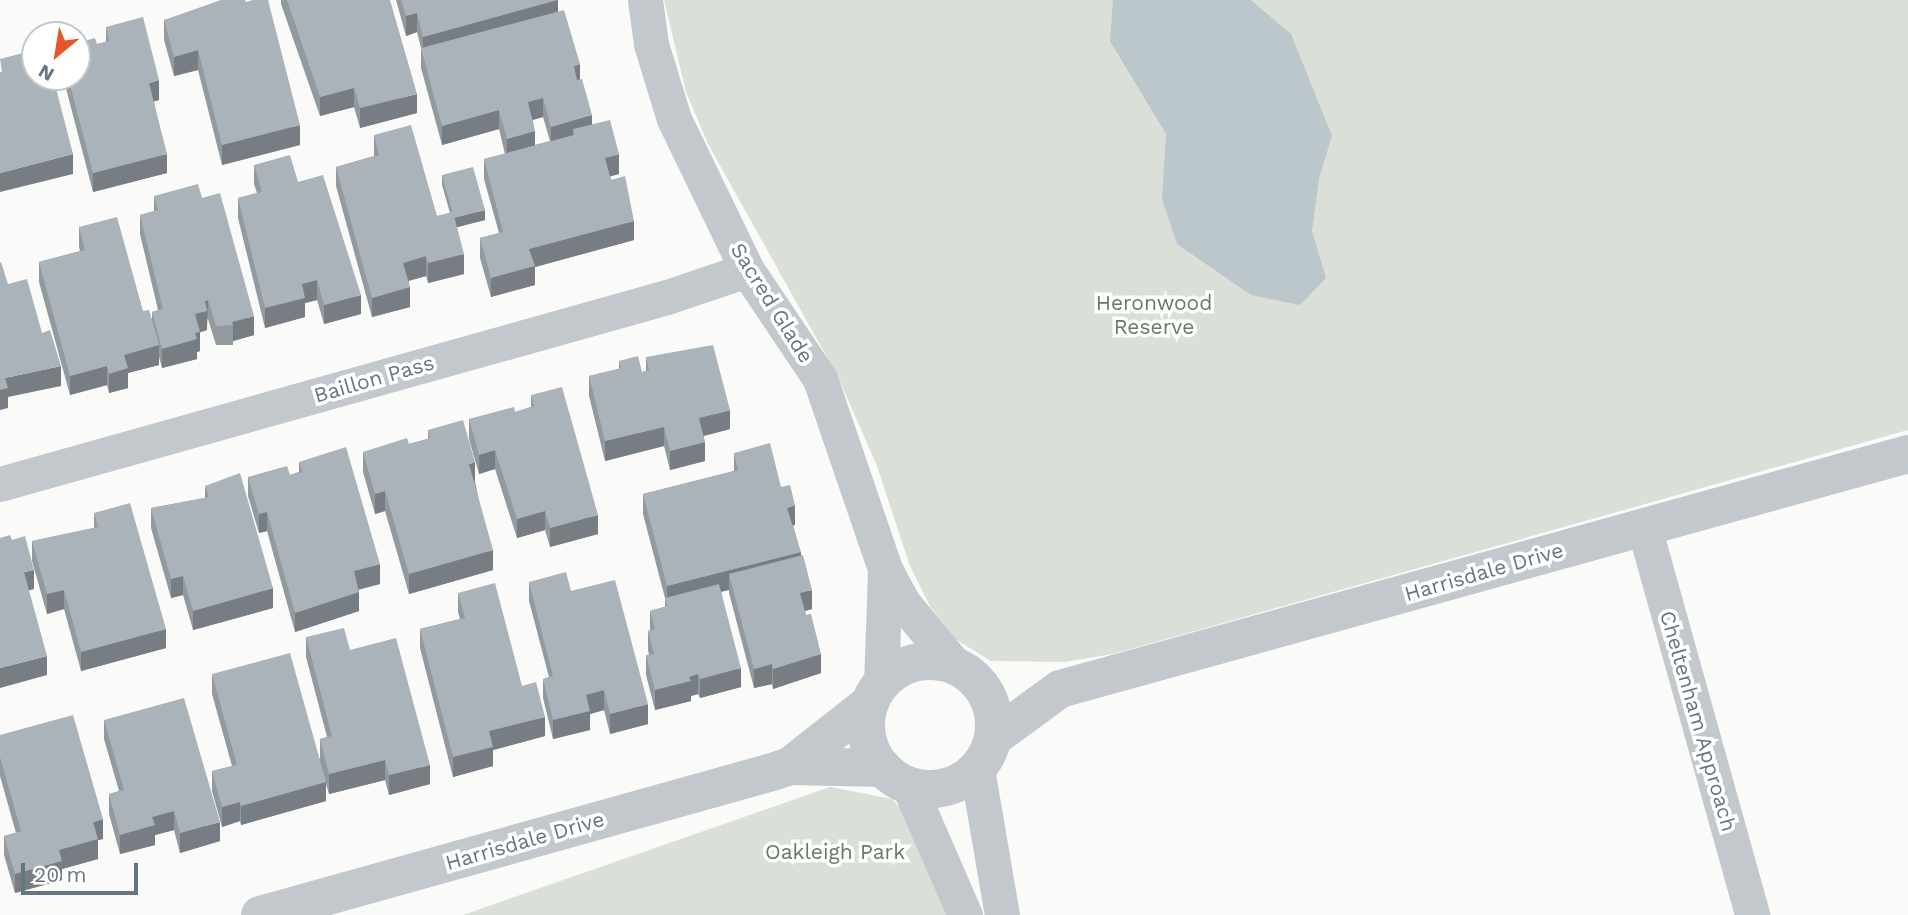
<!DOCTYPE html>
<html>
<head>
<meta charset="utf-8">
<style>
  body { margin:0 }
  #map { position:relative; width:1908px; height:915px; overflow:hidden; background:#fafaf8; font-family:"Work Sans",sans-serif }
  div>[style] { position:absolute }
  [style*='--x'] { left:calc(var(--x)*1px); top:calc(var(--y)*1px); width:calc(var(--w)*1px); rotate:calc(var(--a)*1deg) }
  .green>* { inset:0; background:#dadfd7 }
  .water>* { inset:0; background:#bbc7cb }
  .minor>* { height:35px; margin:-17.5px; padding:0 17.5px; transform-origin:17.5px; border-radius:17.5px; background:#c3c8cc }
  .tertiary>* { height:38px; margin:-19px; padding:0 19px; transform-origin:19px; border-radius:19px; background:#c3c8cc }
  .tertiary>.ring { margin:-19px; padding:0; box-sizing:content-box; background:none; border:38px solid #c3c8cc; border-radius:50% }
  .wall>* { inset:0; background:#929a9f }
  .shaded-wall>* { inset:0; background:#777d82 }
  .building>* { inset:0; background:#aab3b9 }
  span { translate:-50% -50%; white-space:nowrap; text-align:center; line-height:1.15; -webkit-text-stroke:7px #fff; paint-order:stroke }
  .street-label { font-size:21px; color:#657683 }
  .park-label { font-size:21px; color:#687a64 }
  .north { position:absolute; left:21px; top:21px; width:70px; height:70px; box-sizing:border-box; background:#fff; border:2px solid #c1c8cd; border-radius:50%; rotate:210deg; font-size:19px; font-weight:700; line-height:28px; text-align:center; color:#657683 }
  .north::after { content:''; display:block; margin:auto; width:24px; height:32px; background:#e4572e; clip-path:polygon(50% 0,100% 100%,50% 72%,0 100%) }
  .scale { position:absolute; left:21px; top:863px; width:117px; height:32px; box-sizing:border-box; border:4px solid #657683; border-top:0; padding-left:9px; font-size:21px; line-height:24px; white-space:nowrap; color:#657683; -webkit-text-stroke:5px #fff; paint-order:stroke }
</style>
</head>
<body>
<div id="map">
  <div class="green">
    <i style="clip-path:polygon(664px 0,1908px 0,1908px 430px,1113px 654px,1065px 662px,991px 661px,955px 639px,930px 606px,910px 566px,877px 466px,838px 377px,708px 144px,686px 92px)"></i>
    <i style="clip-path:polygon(830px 787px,892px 799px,924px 835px,955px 915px,463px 915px)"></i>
  </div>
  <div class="water">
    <i style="clip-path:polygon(1113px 0,1251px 0,1291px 34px,1332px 136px,1319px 178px,1312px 231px,1326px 278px,1300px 305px,1251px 295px,1177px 244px,1162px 199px,1166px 134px,1110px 41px)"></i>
  </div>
  <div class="minor">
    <i style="--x:645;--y:0;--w:44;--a:82.2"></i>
    <i style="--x:651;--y:44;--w:78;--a:73"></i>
    <i style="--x:674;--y:119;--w:168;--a:64.2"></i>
    <i style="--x:747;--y:270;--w:131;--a:56.2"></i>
    <i style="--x:820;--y:379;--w:201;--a:71.1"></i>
    <i style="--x:885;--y:569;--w:40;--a:62"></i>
    <i style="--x:904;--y:604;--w:83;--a:50.4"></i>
    <i style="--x:0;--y:484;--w:693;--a:-15.66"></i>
    <i style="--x:667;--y:297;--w:84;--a:-18.6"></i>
    <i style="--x:1644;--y:527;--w:403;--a:74.4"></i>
    <i style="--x:881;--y:685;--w:113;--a:-88"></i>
    <i style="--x:977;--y:769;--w:148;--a:80.3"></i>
    <i style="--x:908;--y:784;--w:143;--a:66.5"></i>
  </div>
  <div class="tertiary">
    <i class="ring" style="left:866px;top:661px;width:90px;height:90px"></i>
    <i style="--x:993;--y:738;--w:83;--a:-36.2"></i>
    <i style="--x:1060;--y:689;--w:880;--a:-15.49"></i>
    <i style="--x:790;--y:766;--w:93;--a:1.2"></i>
    <i style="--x:260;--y:915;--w:532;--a:-15.6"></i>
    <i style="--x:772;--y:772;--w:19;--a:-18"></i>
    <i style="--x:790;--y:766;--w:102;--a:-38.2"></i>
  </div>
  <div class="wall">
    <i style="clip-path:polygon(281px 0,287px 0,417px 113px,360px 128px,354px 107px,320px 116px,281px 4px)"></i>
    <i style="clip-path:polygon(evenodd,396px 0,558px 0,558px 11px,580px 79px,592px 124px,619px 174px,610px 176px,634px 240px,535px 267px,535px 285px,491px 297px,480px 258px,480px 238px,499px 233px,484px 179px,484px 159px,505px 154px,499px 129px,442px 145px,421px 68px,421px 48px,417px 32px,406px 36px,396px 0,543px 117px,550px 141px,535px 145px,533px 120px,543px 117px)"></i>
    <i style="clip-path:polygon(246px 2px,300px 145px,222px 165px,198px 70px,174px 76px,164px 40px,164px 20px)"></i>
    <i style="clip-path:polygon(106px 27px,159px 100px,154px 101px,167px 173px,93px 192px,63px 77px,77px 77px,97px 44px,106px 42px)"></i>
    <i style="clip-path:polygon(374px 135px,437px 216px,450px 213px,442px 185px,442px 175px,485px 220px,457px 227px,464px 274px,428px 283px,426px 276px,409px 281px,410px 307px,372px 317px,336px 186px,336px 167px,374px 156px)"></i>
    <i style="clip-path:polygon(254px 165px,298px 182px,361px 314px,324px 324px,317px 300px,305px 303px,305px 317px,265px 328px,238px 218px,238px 198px,257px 193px,254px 184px)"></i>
    <i style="clip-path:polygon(154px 196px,202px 198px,254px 335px,233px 341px,233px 345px,216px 345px,208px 319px,207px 319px,207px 330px,200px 332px,200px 351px,197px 352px,197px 359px,162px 368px,159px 357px,159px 365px,128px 373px,128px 388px,109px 393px,107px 385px,70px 395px,39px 282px,39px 262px,80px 251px,79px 247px,79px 227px,143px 311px,152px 319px,152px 312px,158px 310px,140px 234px,140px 215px,154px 211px)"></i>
    <i style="clip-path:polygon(646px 357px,730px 429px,704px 436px,705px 461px,670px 470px,664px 446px,605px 461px,589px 396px,589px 376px,619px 369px,619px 361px,642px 372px,646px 371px)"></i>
    <i style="clip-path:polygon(531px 395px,598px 534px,550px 547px,545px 530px,517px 538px,495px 469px,479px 474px,469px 439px,469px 419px,515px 412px,531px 407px)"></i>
    <i style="clip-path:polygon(428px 430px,475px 481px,493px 570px,409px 594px,385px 511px,375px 514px,363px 472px,363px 452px,409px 444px,428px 439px)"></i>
    <i style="clip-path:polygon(734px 453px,795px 525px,793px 525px,801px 555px,812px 609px,805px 611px,821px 673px,773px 689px,772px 684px,754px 688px,729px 593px,729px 590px,721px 591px,741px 687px,700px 698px,698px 694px,691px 696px,691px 701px,655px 710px,646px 675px,646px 655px,649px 655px,648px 650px,648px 631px,650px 630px,650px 611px,665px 607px,665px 598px,643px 514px,643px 494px,734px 471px)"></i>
    <i style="clip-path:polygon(299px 462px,380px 584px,359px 589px,359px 611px,295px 632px,267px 531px,259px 533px,248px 496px,248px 477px,290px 475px,299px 472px)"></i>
    <i style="clip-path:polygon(205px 486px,273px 608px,193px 630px,183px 595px,171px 598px,151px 528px,151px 508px,205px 498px)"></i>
    <i style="clip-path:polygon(94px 513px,166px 648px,81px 671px,64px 609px,47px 614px,32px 561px,32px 541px,94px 528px)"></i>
    <i style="clip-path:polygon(529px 582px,571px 591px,648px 724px,610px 734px,604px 710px,590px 714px,590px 730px,553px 739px,543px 698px,543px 679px,549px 677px,529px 601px)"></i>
    <i style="clip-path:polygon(458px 593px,522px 686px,545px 736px,493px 750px,493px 766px,453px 777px,420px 648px,420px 629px,460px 619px,458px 612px)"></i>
    <i style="clip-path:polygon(306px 637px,350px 650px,430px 784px,389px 795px,385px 780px,329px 794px,326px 784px,326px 801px,241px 825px,240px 821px,222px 827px,212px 791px,212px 771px,232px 766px,212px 694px,212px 674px,320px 759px,320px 739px,327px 737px,306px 657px)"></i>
    <i style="clip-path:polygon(104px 720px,220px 841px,180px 853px,174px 830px,155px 835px,155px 845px,120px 854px,109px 814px,109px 794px,119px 791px,104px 739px)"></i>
    <i style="clip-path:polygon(0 735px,103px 839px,98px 840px,98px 859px,62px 869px,62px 880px,15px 893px,4px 855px,4px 836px,16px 833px,0 776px)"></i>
  </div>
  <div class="shaded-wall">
    <i style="clip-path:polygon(558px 0,558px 19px,423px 56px,423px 37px)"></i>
    <i style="clip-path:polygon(417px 13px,417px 32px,406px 36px,406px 16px)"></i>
    <i style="clip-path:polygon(198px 50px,198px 70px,174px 76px,174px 57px)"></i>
    <i style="clip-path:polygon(580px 64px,580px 84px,574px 86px,574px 66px)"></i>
    <i style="clip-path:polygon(159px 80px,159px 100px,149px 103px,149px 83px)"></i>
    <i style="clip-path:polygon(354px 88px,354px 107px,320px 116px,320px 97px)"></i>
    <i style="clip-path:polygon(417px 94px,417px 113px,360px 128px,360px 108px)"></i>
    <i style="clip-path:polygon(543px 98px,543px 117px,528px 121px,528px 102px)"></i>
    <i style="clip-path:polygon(499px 110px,499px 129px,442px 145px,442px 126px)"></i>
    <i style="clip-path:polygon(592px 115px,592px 135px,573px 129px,573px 140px,551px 146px,551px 127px)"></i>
    <i style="clip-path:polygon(300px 125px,300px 145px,222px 165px,222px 145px)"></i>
    <i style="clip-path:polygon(535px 131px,535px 151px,507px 158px,507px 139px)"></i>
    <i style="clip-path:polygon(73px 154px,73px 174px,0 192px,0 173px)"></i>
    <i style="clip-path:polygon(167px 154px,167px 173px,93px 192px,93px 173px)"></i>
    <i style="clip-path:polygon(619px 154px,619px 174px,605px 178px,605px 158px)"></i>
    <i style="clip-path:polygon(485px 210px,485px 220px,454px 228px,454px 218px)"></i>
    <i style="clip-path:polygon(634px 221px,634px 240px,535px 267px,535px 285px,491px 297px,491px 278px,529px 249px)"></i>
    <i style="clip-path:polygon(464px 254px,464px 274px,428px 283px,428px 263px)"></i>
    <i style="clip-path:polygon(426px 256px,426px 276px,403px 282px,403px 263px)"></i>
    <i style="clip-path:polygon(317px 280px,317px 300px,305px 303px,305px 317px,265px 328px,265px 308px,302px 284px)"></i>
    <i style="clip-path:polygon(410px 287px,410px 307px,372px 317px,372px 298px)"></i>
    <i style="clip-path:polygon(361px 295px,361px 314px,324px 324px,324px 305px)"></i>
    <i style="clip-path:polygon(208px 300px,207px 330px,198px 333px,200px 332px,200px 351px,197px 352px,197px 359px,162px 368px,162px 349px,195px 314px,205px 301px)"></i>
    <i style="clip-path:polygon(254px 316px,254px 335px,233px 341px,233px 325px,232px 322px)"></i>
    <i style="clip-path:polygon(159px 345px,159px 365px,128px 373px,128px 388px,109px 393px,109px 374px,124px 355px)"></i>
    <i style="clip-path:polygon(61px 366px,61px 386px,8px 397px,8px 408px,0 410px,0 390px,5px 378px)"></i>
    <i style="clip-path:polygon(107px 366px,107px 385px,70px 395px,70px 376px)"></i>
    <i style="clip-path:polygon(730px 410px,730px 429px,699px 437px,699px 418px)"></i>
    <i style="clip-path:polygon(664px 427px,664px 446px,605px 461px,605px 441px)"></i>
    <i style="clip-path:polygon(705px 442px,705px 461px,670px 470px,670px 451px)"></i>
    <i style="clip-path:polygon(495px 450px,495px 469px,479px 474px,479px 455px)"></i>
    <i style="clip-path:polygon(475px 462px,475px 481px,469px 483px,469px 464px)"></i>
    <i style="clip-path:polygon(385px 491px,385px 511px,375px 514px,375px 494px)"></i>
    <i style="clip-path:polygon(795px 505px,795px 525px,787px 527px,787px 508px)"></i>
    <i style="clip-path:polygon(545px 511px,545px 530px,517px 538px,517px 519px)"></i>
    <i style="clip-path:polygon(267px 512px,267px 531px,259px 533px,259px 514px)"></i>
    <i style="clip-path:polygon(598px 515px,598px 534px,550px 547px,550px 528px)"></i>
    <i style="clip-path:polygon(493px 550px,493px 570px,409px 594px,409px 574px)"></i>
    <i style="clip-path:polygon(801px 552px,801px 571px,729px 574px,729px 590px,667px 605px,667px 586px)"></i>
    <i style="clip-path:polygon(380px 564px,380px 584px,354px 591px,354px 571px)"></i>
    <i style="clip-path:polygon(34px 570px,34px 589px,24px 592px,24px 572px)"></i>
    <i style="clip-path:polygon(183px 576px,183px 595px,171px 598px,171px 579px)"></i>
    <i style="clip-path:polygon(273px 588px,273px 608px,193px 630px,193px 611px)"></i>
    <i style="clip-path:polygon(64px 590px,64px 609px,47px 614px,47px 594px)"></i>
    <i style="clip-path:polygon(812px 590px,812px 609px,800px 612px,800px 593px)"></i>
    <i style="clip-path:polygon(359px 592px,359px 611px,295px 632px,295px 613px)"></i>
    <i style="clip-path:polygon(166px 629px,166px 648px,81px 671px,81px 652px)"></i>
    <i style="clip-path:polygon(821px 654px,821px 673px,773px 689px,773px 669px)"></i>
    <i style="clip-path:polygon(47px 656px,47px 675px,0 688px,0 668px)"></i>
    <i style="clip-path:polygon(772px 664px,772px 684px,754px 688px,754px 669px)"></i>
    <i style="clip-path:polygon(741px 668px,741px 687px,700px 698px,700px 679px)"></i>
    <i style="clip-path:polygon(698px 674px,698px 694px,691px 696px,691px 701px,655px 710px,655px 690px,689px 677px)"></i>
    <i style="clip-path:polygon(604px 690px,604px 710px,590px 714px,590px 730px,553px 739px,553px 720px,586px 695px)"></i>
    <i style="clip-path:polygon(648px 704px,648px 724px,610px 734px,610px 714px)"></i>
    <i style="clip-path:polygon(545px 717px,545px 736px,493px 750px,493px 766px,453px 777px,453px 757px,489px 731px)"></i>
    <i style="clip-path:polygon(385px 760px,385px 780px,329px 794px,329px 774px)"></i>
    <i style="clip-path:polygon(430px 765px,430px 784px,389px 795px,389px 775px)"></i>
    <i style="clip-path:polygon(326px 782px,326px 801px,241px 825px,241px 806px)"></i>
    <i style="clip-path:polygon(240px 802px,240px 821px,222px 827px,222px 807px)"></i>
    <i style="clip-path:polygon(174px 811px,174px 830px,155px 835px,155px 845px,120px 854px,120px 835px,152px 817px)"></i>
    <i style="clip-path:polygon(103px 819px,103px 839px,98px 840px,98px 859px,62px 869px,62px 880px,15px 893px,15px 874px,59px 850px,93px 822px)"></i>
    <i style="clip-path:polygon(220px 822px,220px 841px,180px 853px,180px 833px)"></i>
  </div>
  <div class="building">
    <i style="clip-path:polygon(221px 0,245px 0,246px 2px,253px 0,268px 0,300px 125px,222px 145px,198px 50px,174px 57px,164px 20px)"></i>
    <i style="clip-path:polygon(287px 0,390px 0,417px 94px,360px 108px,354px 88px,320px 97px)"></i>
    <i style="clip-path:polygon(401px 0,557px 0,423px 37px,417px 13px,406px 16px)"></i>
    <i style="clip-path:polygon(564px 10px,580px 64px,574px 66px,577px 80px,582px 79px,592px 115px,551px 127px,543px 98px,528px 102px,535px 131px,507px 139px,499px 110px,442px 126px,421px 48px)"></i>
    <i style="clip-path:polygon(143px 17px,159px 80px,149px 83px,167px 154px,93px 173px,68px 77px,77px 77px,77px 43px,95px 38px,97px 44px,109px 41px,106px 27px)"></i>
    <i style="clip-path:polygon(27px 52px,28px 58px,35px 56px,35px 77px,53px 77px,73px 154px,0 173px,0 72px,2px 72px,0 59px)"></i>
    <i style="clip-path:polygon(610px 120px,619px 154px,605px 158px,611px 180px,625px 176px,634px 221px,529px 249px,535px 266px,491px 278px,480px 238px,503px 232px,484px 159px,574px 135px,573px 129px)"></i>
    <i style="clip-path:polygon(411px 125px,437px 216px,453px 212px,464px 254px,428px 263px,426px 256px,403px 263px,410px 287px,372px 298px,336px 167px,379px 155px,374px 135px)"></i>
    <i style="clip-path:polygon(290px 155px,298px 182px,323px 175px,361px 295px,324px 305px,317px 280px,302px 284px,305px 298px,265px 308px,238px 198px,262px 192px,254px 165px)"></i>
    <i style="clip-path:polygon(473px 167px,485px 210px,454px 218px,442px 175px)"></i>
    <i style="clip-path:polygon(198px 184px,202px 198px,220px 193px,254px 316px,232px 322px,233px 325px,216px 326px,208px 300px,205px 301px,207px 311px,195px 314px,200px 332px,195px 333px,197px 339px,162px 349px,152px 312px,163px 309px,140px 215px,158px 210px,154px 196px)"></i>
    <i style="clip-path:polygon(117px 217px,143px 311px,149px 310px,159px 345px,124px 355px,128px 368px,109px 374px,107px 366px,70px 376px,39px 262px,85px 250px,79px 227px)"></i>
    <i style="clip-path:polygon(1px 262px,8px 284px,27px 279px,42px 333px,50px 330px,61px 366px,5px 378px,8px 388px,0 390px,0 263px)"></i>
    <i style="clip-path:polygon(713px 345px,730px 410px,699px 418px,705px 442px,670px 451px,664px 427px,605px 441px,589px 376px,621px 368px,619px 361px,638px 356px,642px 372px,649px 370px,646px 357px)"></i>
    <i style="clip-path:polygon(562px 387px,598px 515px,550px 528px,545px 511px,517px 519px,495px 450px,479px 455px,469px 419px,514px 407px,515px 412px,534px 406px,531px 395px)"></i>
    <i style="clip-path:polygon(463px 420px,475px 462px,469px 464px,493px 550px,409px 574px,385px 491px,375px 494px,363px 452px,407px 438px,409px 444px,430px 438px,428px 430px)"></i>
    <i style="clip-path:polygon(770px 443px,781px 487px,790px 485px,795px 505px,787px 508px,801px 552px,667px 586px,643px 494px,738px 470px,734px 453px)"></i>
    <i style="clip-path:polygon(346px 447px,380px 564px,354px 571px,359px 592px,295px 613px,267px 512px,259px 514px,248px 477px,287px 466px,290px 475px,302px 472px,299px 462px)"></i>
    <i style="clip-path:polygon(240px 473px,273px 588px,193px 611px,183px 576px,171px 579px,151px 508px,209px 497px,205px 486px)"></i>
    <i style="clip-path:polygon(130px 503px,166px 629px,81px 652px,64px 590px,47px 594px,32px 541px,98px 527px,94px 513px)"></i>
    <i style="clip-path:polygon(10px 535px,12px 540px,25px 536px,34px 570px,24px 572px,47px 656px,0 668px,0 538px)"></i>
    <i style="clip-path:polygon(803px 555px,812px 590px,800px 593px,806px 615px,811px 614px,821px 654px,773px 669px,772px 664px,754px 669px,729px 574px)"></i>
    <i style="clip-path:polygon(566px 572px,571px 591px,615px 580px,648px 704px,610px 714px,604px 690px,586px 695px,590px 711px,553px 720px,543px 679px,553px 676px,529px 582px)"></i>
    <i style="clip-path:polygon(495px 583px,522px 686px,536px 682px,545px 717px,489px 731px,493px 747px,453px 757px,420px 629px,465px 618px,458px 593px)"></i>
    <i style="clip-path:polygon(719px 584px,741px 668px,700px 679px,698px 674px,689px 677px,691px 681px,655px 690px,646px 655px,654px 654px,648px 631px,655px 629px,650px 611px,667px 606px,665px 598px)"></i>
    <i style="clip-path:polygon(344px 628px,350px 650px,396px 638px,430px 765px,389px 775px,385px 760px,329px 774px,320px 739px,332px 736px,306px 637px)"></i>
    <i style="clip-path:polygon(290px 653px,326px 782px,241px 806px,240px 802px,222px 807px,212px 771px,237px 765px,212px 674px)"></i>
    <i style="clip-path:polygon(184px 698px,220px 822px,180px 833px,174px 811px,152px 817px,155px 825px,120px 835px,109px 794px,124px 790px,104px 720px)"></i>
    <i style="clip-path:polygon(73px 715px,103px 819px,93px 822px,98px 839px,59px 850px,62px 861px,15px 874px,4px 836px,21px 831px,0 757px,0 735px)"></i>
  </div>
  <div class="street-label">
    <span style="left:772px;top:303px;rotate:58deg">Sacred Glade</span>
    <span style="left:374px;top:379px;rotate:-16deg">Baillon Pass</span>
    <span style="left:1484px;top:572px;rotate:-16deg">Harrisdale Drive</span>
    <span style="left:1698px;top:721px;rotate:74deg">Cheltenham Approach</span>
    <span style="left:525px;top:841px;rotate:-16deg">Harrisdale Drive</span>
  </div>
  <div class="park-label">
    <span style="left:1154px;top:315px">Heronwood<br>Reserve</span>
    <span style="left:835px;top:852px">Oakleigh Park</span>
  </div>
  <div class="north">N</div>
  <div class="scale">20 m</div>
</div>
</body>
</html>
